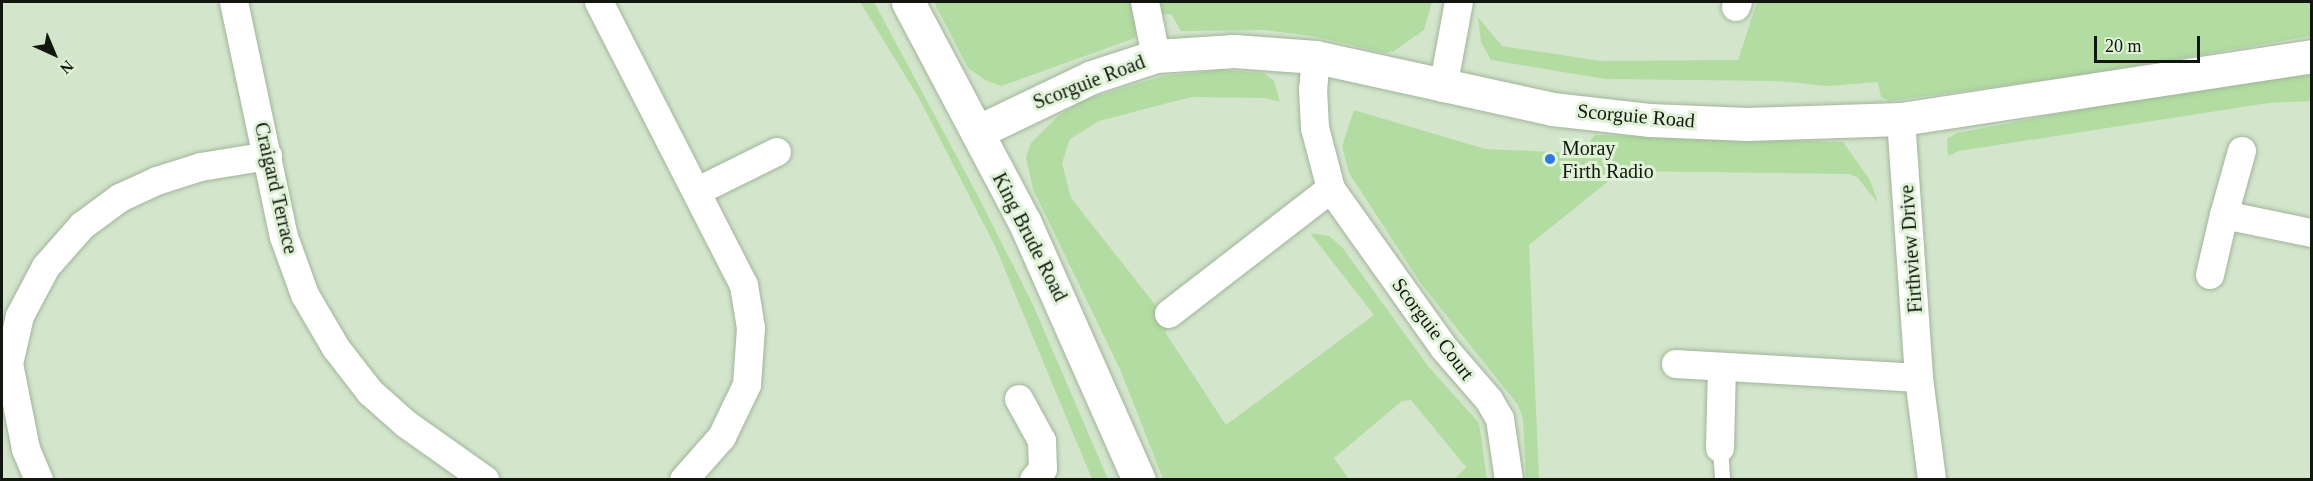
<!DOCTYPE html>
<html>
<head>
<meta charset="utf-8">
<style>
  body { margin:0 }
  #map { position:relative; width:2313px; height:481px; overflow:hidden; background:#d3e6cc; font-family:"Times New Roman",serif }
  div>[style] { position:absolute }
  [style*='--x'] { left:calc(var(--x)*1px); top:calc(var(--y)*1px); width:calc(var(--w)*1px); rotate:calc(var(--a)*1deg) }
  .green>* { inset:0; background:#b2dca1 }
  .roads { filter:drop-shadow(0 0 2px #a2b49b) drop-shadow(0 0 2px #a2b49b) }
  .service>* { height:15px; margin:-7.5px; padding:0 7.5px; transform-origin:7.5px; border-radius:7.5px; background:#fff }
  .minor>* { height:28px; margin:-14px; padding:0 14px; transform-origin:14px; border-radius:14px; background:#fff }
  .tertiary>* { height:33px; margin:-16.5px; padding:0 16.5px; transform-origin:16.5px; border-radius:16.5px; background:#fff }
  .dots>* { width:16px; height:16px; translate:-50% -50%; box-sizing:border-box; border:3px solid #e0f3d9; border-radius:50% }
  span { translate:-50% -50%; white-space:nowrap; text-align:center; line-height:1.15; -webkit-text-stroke:6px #e0f3d9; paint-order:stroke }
  .street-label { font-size:20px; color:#11170e }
  .poi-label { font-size:20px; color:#11170e }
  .left { translate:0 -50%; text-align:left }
  .frame { position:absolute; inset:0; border:3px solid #11170e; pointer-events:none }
  .north { position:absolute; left:24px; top:24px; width:60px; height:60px; -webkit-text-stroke:4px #e0f3d9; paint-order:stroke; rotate:136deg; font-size:16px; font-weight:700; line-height:24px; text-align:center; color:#11170e }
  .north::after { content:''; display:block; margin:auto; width:21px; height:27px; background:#11170e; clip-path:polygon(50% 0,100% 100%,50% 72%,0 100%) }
  .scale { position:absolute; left:2094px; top:36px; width:106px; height:27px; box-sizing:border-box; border:3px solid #11170e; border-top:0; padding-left:8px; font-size:18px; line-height:21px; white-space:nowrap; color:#11170e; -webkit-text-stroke:4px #e0f3d9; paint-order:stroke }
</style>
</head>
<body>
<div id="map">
  <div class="green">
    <i style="clip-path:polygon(860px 2px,874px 2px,980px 200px,1033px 305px,1108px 479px,1092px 479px,996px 248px,919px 98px)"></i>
    <i style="clip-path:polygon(934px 2px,1135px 2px,1135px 38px,1001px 86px,985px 80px,968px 68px)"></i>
    <i style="clip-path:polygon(1152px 2px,1432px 2px,1424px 30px,1394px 51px,1385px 53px,1313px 36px,1265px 30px,1181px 31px,1171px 14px,1159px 15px)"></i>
    <i style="clip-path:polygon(1757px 2px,2311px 2px,2312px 36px,2068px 77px,1890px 101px,1881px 97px,1878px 82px,1828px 86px,1777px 81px,1605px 79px,1491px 60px,1481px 42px,1478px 17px,1502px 46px,1601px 61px,1738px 60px)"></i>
    <i style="clip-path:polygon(1222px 70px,1264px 73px,1274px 81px,1280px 102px,1265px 98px,1191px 97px,1099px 121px,1070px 139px,1062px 163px,1071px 198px,1171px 325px,1165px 332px,1226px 425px,1374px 315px,1310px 233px,1329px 236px,1342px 247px,1428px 366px,1479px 423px,1487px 479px,1455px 479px,1466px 467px,1411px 400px,1402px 401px,1334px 458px,1349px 479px,1163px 479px,1120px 369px,1033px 189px,1026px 157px,1031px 143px,1058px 116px,1084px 100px,1163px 76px)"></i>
    <i style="clip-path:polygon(2311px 72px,2311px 101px,2268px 103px,1959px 151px,1948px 156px,1947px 139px,1957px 133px,2210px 85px)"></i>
    <i style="clip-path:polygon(1354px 110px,1485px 149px,1581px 153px,1595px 135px,1843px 142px,1870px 180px,1878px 203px,1857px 177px,1849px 174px,1621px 171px,1529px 245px,1539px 479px,1526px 479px,1523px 419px,1518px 405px,1422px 285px,1349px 173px,1342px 146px)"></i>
  </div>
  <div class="roads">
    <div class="service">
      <i style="--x:1720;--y:448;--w:32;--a:86"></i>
    </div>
    <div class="minor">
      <i style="--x:234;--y:2;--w:240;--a:78"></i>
      <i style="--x:284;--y:237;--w:62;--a:70.1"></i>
      <i style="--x:305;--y:295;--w:61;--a:59.7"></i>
      <i style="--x:336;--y:348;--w:56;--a:52.3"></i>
      <i style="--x:370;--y:392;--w:48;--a:41.6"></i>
      <i style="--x:406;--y:424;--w:97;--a:35.3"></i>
      <i style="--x:599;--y:2;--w:318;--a:62.9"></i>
      <i style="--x:744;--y:285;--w:44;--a:80.8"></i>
      <i style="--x:751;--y:328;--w:57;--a:94"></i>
      <i style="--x:747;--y:385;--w:58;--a:115.7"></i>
      <i style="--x:722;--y:437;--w:57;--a:131.5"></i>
      <i style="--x:1145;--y:2;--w:55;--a:78.5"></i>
      <i style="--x:1736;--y:7;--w:5;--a:-68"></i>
      <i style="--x:1316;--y:57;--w:32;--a:95"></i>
      <i style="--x:1313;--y:89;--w:39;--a:87"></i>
      <i style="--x:1315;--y:128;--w:63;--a:75.3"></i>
      <i style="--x:1331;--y:189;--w:195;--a:54.6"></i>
      <i style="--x:1444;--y:348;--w:69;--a:49.1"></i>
      <i style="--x:1489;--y:400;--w:22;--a:60"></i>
      <i style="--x:1500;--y:419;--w:62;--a:81.6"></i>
      <i style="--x:1443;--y:88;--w:87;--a:-79.5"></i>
      <i style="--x:1901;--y:119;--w:260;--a:86"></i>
      <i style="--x:1919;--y:378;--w:103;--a:82.7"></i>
      <i style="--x:2242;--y:151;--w:66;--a:105.7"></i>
      <i style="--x:2224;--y:215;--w:90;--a:11.6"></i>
      <i style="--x:698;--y:191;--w:88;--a:-26.3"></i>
      <i style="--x:2210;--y:275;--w:62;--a:-76.9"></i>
      <i style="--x:1169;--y:314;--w:205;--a:-37.7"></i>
      <i style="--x:1676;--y:364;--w:243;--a:3.3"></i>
      <i style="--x:1019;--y:399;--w:48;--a:61.3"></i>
      <i style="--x:1042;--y:441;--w:28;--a:88"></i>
      <i style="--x:1043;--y:469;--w:14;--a:129"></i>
      <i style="--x:1720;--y:448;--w:81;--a:-88.6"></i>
      <i style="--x:39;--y:480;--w:34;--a:-113"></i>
      <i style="--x:26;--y:449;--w:87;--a:-101.3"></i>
      <i style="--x:9;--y:364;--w:49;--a:-77.1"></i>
      <i style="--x:20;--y:316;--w:55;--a:-62"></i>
      <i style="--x:46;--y:267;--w:55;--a:-48.7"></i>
      <i style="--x:82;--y:226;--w:47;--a:-36.4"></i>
      <i style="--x:120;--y:198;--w:41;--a:-24.7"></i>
      <i style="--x:157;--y:181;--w:46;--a:-17.7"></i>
      <i style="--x:201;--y:167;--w:68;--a:-9.3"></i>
    </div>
    <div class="tertiary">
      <i style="--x:908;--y:2;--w:250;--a:62.1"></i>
      <i style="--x:1025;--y:223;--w:281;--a:66.1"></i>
      <i style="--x:977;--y:132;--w:127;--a:-25.6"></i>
      <i style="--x:1092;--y:77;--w:67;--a:-18.2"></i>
      <i style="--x:1156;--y:56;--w:78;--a:-3.7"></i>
      <i style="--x:1234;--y:51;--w:82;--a:4.2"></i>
      <i style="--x:1316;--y:57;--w:242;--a:12.4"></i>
      <i style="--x:1552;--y:109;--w:99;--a:6.4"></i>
      <i style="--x:1650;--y:120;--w:97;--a:2.4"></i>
      <i style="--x:1747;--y:124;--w:154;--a:-1.9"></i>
      <i style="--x:1901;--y:119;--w:416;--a:-8.7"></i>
    </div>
  </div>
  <div class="dots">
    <i style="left:1550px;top:159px;background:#2d78e4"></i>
  </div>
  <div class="street-label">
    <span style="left:1089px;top:82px;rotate:-21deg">Scorguie Road</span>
    <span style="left:1636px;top:116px;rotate:5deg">Scorguie Road</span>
    <span style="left:276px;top:188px;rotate:77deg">Craigard Terrace</span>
    <span style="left:1030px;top:237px;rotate:63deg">King Brude Road</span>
    <span style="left:1911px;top:249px;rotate:-94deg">Firthview Drive</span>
    <span style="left:1433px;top:329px;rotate:53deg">Scorguie Court</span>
  </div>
  <div class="poi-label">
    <span class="left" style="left:1562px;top:160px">Moray<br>Firth Radio</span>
  </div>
  <div class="frame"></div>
  <div class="north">N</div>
  <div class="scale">20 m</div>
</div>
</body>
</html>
